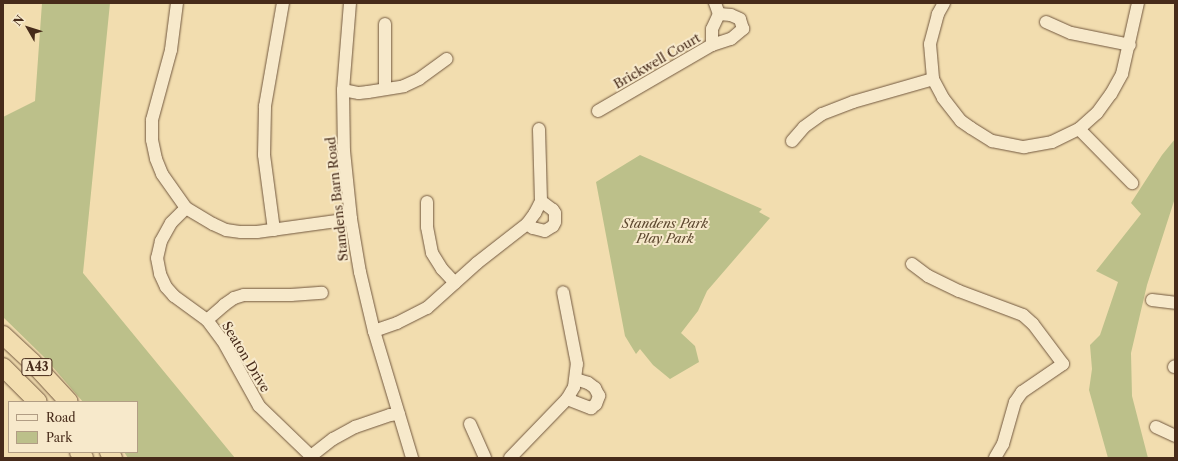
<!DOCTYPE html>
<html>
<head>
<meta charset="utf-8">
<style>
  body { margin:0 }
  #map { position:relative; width:1178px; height:461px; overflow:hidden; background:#f2ddaf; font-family:"Libre Caslon Text",serif }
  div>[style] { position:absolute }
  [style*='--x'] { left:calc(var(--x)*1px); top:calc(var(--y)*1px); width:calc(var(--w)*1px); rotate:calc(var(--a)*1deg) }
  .green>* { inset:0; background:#bcc08a }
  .roads { filter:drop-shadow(0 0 1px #72583f) drop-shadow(0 0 1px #72583f) }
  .minor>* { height:12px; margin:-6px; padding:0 6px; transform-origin:6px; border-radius:6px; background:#f7e9cb }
  .highway>* { height:18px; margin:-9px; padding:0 9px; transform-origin:9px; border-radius:9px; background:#f2ddaf }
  span { translate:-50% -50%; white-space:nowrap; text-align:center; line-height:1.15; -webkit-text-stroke:4px #f7e9cb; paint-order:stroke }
  .shield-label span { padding:1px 3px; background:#f7e9cb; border:1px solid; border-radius:3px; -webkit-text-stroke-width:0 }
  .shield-label { font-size:12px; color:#472b1a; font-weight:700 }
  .street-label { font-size:13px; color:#472b1a }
  .park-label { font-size:13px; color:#5e4930; font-style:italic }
  .frame { position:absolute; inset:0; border:4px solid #472b1a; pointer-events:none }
  .legend { position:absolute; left:8px; top:401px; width:130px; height:52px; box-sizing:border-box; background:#f7e9cb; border:1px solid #b19d84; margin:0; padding:5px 7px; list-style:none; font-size:12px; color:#472b1a }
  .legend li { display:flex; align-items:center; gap:8px; height:20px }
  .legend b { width:20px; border:1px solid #b19d84 }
  .north { position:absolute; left:8px; top:8px; width:40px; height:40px; -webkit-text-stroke:3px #f7e9cb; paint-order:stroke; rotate:309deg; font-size:11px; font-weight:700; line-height:16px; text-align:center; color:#472b1a }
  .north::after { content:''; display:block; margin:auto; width:14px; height:18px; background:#472b1a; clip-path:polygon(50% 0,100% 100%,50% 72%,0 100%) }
</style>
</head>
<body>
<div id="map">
  <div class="green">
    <i style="clip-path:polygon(42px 3px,110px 3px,83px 273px,235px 458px,128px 458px,124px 452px,137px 452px,137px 402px,83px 402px,45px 358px,3px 317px,3px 117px,35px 101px)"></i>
    <i style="clip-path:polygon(1175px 139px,1175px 198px,1147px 285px,1131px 353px,1132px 396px,1148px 458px,1108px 458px,1089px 390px,1092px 369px,1090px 345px,1100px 335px,1118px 282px,1096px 271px,1141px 214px,1131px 203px,1162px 155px)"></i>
    <i style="clip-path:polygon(640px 155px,762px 209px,759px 212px,770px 218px,707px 291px,698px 311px,681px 333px,695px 346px,699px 362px,670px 379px,653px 365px,640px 349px,636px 354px,625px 336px,596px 182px)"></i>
  </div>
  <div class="roads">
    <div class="minor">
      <i style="--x:177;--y:3;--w:47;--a:97.3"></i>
      <i style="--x:171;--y:50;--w:73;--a:105.2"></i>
      <i style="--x:152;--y:120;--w:20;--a:90"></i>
      <i style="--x:152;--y:140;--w:19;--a:78"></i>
      <i style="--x:156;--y:159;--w:16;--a:68"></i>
      <i style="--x:162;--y:174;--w:42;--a:54.8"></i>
      <i style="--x:186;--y:208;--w:31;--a:31"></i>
      <i style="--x:213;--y:224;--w:14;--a:25"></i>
      <i style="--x:226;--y:230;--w:15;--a:8"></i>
      <i style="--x:241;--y:232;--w:16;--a:0"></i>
      <i style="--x:257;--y:232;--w:95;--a:-7.9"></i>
      <i style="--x:350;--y:3;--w:87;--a:94.6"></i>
      <i style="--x:343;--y:90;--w:61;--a:89.1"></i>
      <i style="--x:344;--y:151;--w:68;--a:84.1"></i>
      <i style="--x:351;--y:219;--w:54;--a:80.4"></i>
      <i style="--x:360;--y:272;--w:61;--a:76.7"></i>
      <i style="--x:374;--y:331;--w:133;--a:73.3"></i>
      <i style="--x:944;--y:3;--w:13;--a:119"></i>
      <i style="--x:938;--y:14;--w:31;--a:105"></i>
      <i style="--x:930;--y:44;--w:35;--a:85"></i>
      <i style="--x:933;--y:79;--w:21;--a:62"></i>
      <i style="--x:943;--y:98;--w:29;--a:52"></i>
      <i style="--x:961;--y:121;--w:12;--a:35"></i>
      <i style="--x:971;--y:128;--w:25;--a:32"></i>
      <i style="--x:992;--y:141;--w:33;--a:11"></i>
      <i style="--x:1024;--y:147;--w:28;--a:-10"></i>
      <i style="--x:1052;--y:142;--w:30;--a:-26"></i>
      <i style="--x:1079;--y:129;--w:24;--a:-42"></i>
      <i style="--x:1097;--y:113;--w:24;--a:-54"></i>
      <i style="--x:1111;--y:94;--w:23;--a:-61"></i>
      <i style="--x:1122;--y:74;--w:73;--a:-77.3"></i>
      <i style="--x:1046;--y:22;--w:27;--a:24"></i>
      <i style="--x:1071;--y:33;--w:60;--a:11.5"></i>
      <i style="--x:385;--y:24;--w:65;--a:90"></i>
      <i style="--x:712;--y:45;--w:20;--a:-18"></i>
      <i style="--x:731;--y:39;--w:16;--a:-40"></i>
      <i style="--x:743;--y:29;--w:10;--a:-107"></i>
      <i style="--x:740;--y:19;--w:10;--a:-156"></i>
      <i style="--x:731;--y:15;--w:12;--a:-175"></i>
      <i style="--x:343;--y:90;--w:16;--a:11"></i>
      <i style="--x:359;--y:93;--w:9;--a:-6"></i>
      <i style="--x:368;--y:92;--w:36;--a:-9"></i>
      <i style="--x:404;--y:86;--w:17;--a:-25"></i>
      <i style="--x:419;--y:79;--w:34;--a:-36"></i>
      <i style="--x:598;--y:111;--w:132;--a:-30.1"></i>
      <i style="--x:712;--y:45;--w:16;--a:-90"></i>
      <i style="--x:712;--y:29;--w:17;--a:-65"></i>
      <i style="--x:719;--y:14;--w:12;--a:-110"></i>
      <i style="--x:1079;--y:129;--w:76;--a:45.5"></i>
      <i style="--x:792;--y:141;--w:18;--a:-49"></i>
      <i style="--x:804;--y:127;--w:22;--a:-36"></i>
      <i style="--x:822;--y:114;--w:33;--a:-21"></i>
      <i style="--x:853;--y:102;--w:83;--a:-16"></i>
      <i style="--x:427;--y:202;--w:25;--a:90"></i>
      <i style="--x:427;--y:227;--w:26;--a:79"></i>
      <i style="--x:432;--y:253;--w:19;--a:58"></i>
      <i style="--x:442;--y:269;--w:19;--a:47"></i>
      <i style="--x:186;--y:208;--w:21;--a:135"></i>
      <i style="--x:171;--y:223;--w:21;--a:119"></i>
      <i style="--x:161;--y:241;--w:17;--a:103"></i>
      <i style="--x:157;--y:258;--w:16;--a:79"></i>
      <i style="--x:160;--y:274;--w:14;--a:65"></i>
      <i style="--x:166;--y:287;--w:12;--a:48"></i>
      <i style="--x:174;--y:296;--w:41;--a:36"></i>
      <i style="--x:207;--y:320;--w:26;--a:53"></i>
      <i style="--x:223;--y:341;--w:74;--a:61"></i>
      <i style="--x:259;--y:406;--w:75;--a:43.9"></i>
      <i style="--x:527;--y:224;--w:7;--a:34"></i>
      <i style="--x:533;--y:228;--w:12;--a:14"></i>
      <i style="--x:545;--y:231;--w:9;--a:-32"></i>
      <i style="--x:553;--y:226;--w:4;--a:-63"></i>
      <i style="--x:555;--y:222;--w:9;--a:-90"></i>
      <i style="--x:555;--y:213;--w:4;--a:-124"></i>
      <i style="--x:553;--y:210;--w:15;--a:-143"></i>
      <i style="--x:274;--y:230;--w:76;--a:-97.6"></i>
      <i style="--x:264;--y:155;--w:49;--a:-88.8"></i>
      <i style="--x:265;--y:106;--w:105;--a:-80.1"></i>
      <i style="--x:912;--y:264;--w:20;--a:37"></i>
      <i style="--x:928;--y:276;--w:34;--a:26"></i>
      <i style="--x:959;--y:291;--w:68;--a:20.6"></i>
      <i style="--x:1023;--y:315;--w:13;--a:42"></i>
      <i style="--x:1033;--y:324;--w:50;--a:53.1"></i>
      <i style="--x:1063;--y:364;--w:50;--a:145.7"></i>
      <i style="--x:1022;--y:392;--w:12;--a:125"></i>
      <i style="--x:1015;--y:402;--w:44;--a:105.9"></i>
      <i style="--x:1003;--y:444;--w:16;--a:120"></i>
      <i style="--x:1152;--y:300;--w:23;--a:7"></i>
      <i style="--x:207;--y:320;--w:23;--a:-41"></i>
      <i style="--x:224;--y:305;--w:12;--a:-35"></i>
      <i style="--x:234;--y:298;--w:10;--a:-17"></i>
      <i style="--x:244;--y:295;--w:47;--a:0"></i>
      <i style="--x:291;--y:295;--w:31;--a:-4"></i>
      <i style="--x:374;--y:331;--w:24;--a:-19"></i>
      <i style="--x:397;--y:323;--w:34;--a:-27"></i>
      <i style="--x:427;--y:308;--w:67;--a:-42"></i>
      <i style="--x:477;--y:263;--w:63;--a:-38"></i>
      <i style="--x:527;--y:224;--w:14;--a:-54"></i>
      <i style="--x:535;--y:213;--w:13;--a:-63"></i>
      <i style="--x:541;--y:201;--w:72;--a:-91.6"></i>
      <i style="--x:1174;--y:367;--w:1;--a:-45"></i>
      <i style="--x:567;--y:399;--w:26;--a:21"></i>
      <i style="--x:591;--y:408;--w:6;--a:-39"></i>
      <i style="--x:596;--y:404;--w:9;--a:-69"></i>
      <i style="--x:599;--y:396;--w:9;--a:-117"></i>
      <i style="--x:595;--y:388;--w:9;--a:-144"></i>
      <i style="--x:588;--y:383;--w:13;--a:-162"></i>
      <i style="--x:470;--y:424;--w:37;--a:66"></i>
      <i style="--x:1156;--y:427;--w:21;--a:25"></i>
      <i style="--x:311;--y:456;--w:28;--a:-38"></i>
      <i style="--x:333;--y:439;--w:25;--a:-29"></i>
      <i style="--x:355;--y:427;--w:37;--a:-19"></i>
      <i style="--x:390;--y:415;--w:9;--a:-6"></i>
      <i style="--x:510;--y:458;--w:82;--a:-46"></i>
      <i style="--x:567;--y:399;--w:14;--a:-60"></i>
      <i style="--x:574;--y:387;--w:23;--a:-83"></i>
      <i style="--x:577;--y:364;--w:73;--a:-101"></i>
    </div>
    <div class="highway">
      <i style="--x:3;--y:335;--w:40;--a:43"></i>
      <i style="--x:32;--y:362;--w:54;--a:47.2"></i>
      <i style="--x:3;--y:367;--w:49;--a:45"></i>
      <i style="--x:79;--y:452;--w:8;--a:50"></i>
      <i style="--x:109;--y:452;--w:7;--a:56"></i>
    </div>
  </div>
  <div class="shield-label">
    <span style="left:37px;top:367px">A43</span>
  </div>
  <div class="street-label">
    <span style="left:657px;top:61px;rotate:-30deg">Brickwell Court</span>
    <span style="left:337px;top:199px;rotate:-96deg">Standens Barn Road</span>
    <span style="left:246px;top:357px;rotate:59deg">Seaton Drive</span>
  </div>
  <div class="park-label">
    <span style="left:665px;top:231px">Standens Park<br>Play Park</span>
  </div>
  <div class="frame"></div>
  <ul class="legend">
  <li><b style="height:5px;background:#f7e9cb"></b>Road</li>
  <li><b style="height:11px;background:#bcc08a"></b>Park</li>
  </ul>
  <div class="north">N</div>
</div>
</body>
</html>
